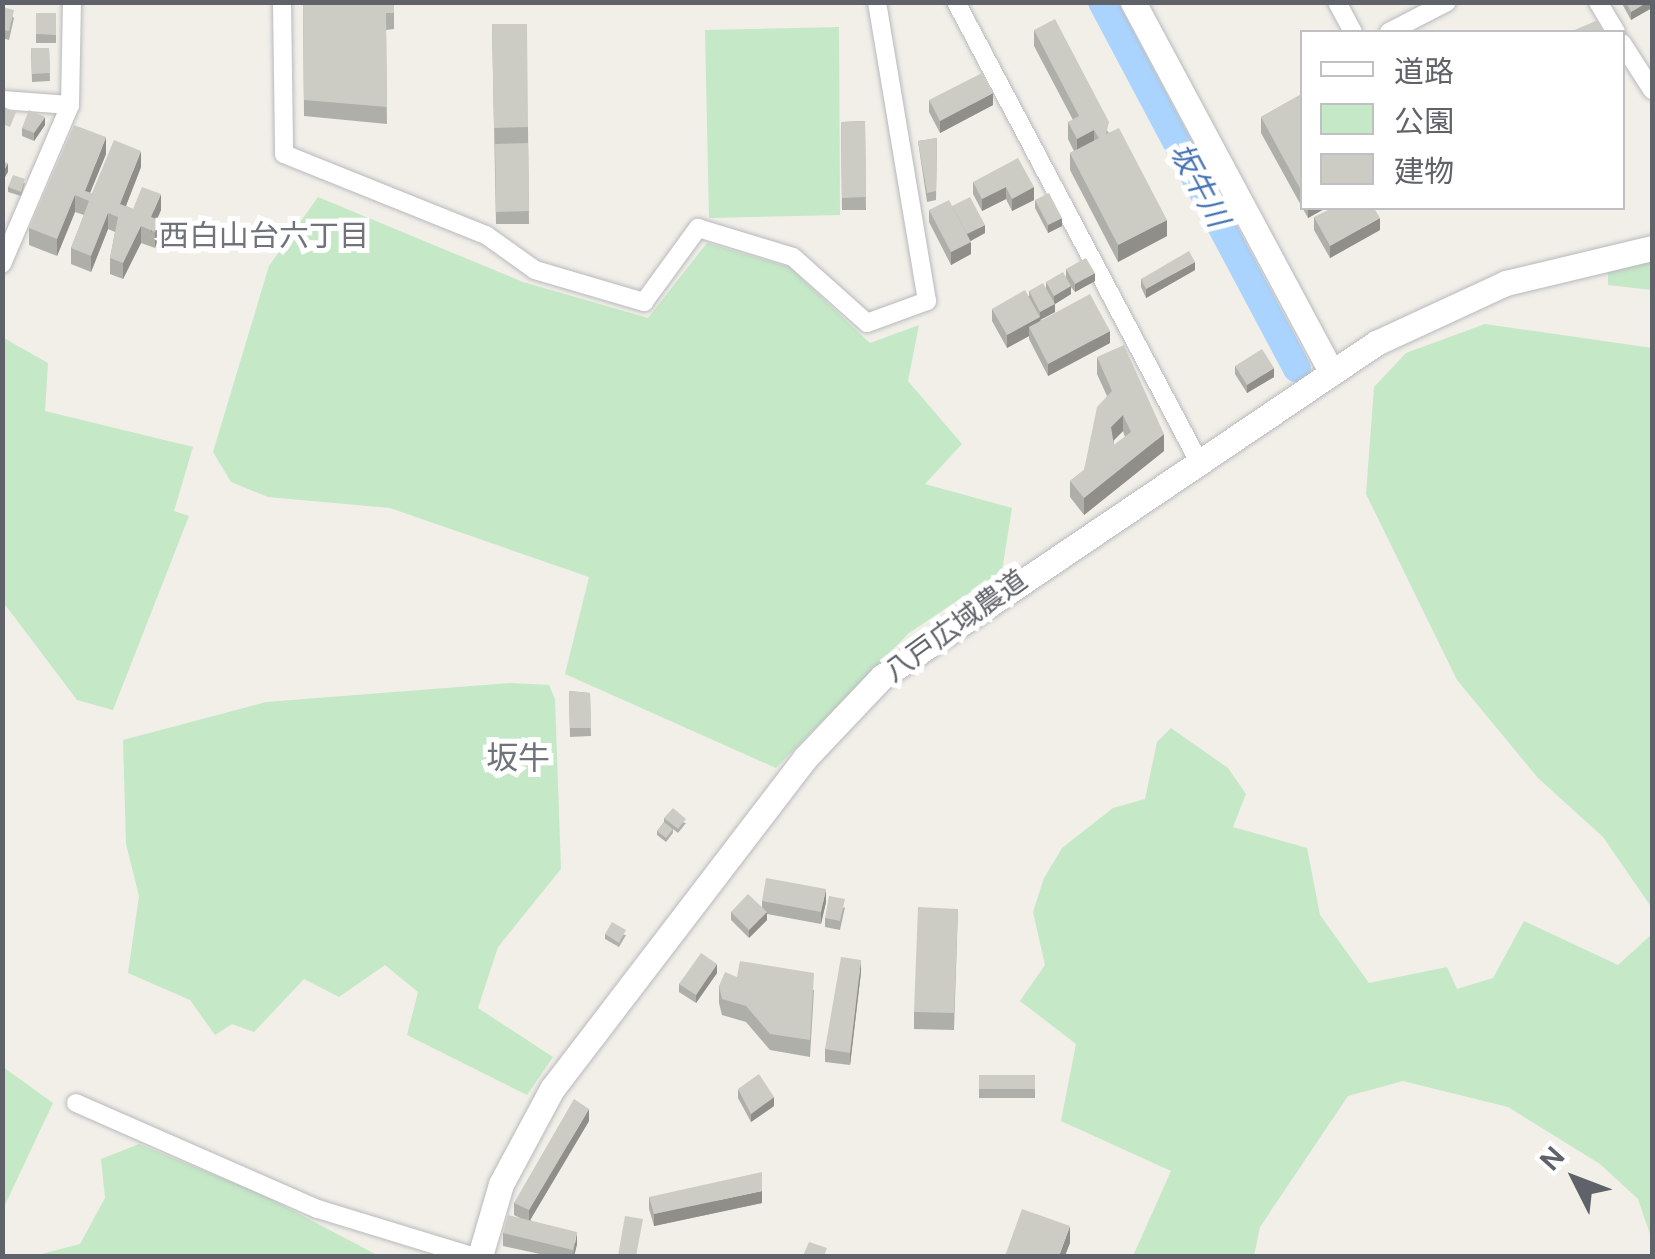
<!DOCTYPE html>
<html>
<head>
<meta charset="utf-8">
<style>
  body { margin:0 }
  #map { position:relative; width:1655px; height:1259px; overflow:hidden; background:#f1efe8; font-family:"DM Sans","Noto Sans JP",sans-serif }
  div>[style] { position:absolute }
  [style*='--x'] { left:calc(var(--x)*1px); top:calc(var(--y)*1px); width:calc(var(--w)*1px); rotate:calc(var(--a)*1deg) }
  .green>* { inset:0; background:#c5e8c7 }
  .river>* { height:28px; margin:-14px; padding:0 14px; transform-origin:14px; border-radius:14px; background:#aad4fe }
  .roads { filter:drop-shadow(0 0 2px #b8b9be) drop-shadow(0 0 2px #b8b9be) }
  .street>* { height:18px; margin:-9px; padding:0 9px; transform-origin:9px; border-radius:9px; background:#fff }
  .secondary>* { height:25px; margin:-12.5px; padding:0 12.5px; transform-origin:12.5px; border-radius:12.5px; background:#fff }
  .wall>* { inset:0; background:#afafa9 }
  .shaded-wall>* { inset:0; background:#8f8e89 }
  .building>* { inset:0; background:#cccbc4 }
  span { translate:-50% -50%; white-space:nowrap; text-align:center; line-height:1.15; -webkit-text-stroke:10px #fff; paint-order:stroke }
  .street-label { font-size:28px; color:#5f6268 }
  .water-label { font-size:30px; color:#4572b2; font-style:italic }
  .neighbourhood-label { font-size:30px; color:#70747a }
  .quarter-label { font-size:32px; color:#70747a }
  .frame { position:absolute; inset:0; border:5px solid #5f6268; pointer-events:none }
  .legend { position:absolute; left:1300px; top:30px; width:325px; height:180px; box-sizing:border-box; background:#fff; border:2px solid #bfc0c3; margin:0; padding:12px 18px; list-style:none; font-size:30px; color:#5f6268 }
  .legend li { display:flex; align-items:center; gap:20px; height:50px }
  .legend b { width:50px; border:2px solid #bfc0c3 }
  .north { position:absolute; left:1525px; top:1129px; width:100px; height:100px; -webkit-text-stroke:8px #fff; paint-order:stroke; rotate:312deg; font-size:28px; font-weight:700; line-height:40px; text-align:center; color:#5f6268 }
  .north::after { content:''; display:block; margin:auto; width:35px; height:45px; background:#5f6268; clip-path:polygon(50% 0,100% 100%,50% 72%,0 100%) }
</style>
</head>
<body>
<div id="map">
  <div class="green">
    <i style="clip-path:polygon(839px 27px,840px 215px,709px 218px,705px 30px)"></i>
    <i style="clip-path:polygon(318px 197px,523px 282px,648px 318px,707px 243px,789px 267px,870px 343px,919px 325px,908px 381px,962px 444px,925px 484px,1012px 508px,1002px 571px,909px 633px,776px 768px,565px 674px,589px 577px,390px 508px,268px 497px,231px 482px,213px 452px,269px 266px)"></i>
    <i style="clip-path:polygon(1652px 260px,1652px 290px,1608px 285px,1608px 272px)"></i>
    <i style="clip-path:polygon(1485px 324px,1652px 348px,1652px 908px,1603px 837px,1538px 778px,1457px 680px,1366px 494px,1374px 387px,1406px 353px)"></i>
    <i style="clip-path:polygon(2px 337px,48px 363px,45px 411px,193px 447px,174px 511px,189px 516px,113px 710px,77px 700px,3px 602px)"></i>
    <i style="clip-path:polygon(511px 683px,549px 685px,555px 699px,561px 869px,498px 947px,478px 1008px,553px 1057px,527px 1095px,407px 1035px,418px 992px,385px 965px,339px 997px,304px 979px,254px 1032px,232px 1024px,215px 1035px,190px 1000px,128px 973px,139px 896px,126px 844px,123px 740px,266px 702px)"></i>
    <i style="clip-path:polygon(1171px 728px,1228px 768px,1246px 794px,1233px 827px,1307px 848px,1320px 915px,1369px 983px,1447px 967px,1457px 989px,1493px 978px,1524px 921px,1618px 965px,1652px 934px,1652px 1240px,1638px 1199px,1600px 1164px,1508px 1107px,1403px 1081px,1348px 1096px,1260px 1227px,1254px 1256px,1133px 1256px,1171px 1171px,1061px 1121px,1076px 1044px,1020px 1001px,1045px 965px,1033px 912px,1044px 878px,1062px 848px,1113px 808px,1145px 799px,1157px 742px)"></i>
    <i style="clip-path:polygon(3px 1067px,53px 1103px,3px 1209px)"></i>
    <i style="clip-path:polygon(139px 1144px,263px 1195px,379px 1256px,34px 1256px,80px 1244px,105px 1198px,101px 1159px)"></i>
  </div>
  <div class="river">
    <i style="--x:1102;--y:2;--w:415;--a:62"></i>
  </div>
  <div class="roads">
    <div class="street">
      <i style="--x:282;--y:2;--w:152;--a:89.2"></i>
      <i style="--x:284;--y:154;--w:218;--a:21.9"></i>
      <i style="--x:486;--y:235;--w:60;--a:35.5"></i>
      <i style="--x:535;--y:270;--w:114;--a:16.4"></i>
      <i style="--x:644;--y:302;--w:92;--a:-53.9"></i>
      <i style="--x:698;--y:228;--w:99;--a:17"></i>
      <i style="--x:793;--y:257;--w:99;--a:41.7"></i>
      <i style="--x:867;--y:323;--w:64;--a:-20.1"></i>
      <i style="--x:927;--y:301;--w:303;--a:-99.5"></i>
      <i style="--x:956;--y:2;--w:518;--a:62.15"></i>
      <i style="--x:1337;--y:2;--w:34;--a:62"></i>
      <i style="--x:1598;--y:2;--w:35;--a:59"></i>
      <i style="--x:1389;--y:32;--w:65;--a:-27.3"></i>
      <i style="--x:1622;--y:43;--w:56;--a:57.4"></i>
      <i style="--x:2;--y:100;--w:68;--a:4.2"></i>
      <i style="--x:2;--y:264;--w:173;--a:-66.8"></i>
      <i style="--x:70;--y:105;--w:103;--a:-88.9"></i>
      <i style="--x:76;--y:1103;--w:264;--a:23.7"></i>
      <i style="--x:318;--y:1209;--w:161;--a:17"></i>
    </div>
    <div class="secondary">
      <i style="--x:1133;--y:2;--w:420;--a:61.8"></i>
      <i style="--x:480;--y:1256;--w:75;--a:-73.7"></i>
      <i style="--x:501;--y:1184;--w:108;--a:-61.8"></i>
      <i style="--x:552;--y:1089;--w:417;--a:-52.6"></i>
      <i style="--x:805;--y:758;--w:112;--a:-46.5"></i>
      <i style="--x:882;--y:677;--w:596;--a:-34.06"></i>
      <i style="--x:1376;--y:343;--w:143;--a:-24.8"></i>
      <i style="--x:1506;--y:283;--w:150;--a:-13.5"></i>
    </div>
  </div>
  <div class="wall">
    <i style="clip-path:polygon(303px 2px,394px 2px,394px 29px,386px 30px,387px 124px,304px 116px)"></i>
    <i style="clip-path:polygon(1621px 2px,1652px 2px,1631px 20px)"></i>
    <i style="clip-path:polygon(2px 7px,14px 18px,9px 40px,2px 38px)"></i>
    <i style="clip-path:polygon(36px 13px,56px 13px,56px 43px,36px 43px)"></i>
    <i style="clip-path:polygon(492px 24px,528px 127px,529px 224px,496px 224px)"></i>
    <i style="clip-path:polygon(1034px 30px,1109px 133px,1167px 236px,1118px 262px,1070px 170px,1070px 153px,1074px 151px,1068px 139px,1068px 122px,1073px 120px,1034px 46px)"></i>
    <i style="clip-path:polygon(31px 48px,49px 48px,50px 81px,32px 82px)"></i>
    <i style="clip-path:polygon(1302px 94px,1302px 208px,1326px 208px,1308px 218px,1261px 133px,1261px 117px)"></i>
    <i style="clip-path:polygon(929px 100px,993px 105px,940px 133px,929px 112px)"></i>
    <i style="clip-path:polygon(865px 121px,866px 210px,842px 210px,841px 122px)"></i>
    <i style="clip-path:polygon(45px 125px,34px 141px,22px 136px,22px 128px)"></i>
    <i style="clip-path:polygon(937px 138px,936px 200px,927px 202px,918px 141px)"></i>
    <i style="clip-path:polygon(106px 154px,90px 193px,92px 193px,141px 167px,126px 206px,133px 209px,161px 210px,157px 219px,159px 236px,155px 248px,141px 243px,123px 279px,110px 274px,110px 258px,115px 232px,108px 229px,91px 272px,71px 264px,71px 248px,84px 215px,75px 212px,57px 256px,29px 245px,29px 228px)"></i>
    <i style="clip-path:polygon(973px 182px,1034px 187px,1034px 200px,1012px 211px,1006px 199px,982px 211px,973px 194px)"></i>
    <i style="clip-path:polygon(25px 183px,21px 196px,8px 192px,8px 187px)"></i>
    <i style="clip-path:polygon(1035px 200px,1062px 226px,1048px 233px,1035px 208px)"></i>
    <i style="clip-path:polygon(952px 206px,985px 233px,970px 241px,971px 254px,951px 265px,929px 222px,929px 210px)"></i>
    <i style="clip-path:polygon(1314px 217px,1380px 230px,1330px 258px,1314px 230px)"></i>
    <i style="clip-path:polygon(1066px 269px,1095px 281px,1075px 292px,1071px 287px,1071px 294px,1055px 304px,1055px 312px,1040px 320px,1110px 343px,1048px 376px,1029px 339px,1029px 336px,1007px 348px,992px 321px,992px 309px,1029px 296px,1029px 291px,1046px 288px,1046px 282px,1066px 277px)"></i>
    <i style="clip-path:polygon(1195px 270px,1146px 298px,1141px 287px,1141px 279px)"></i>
    <i style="clip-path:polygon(evenodd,1097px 357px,1164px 451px,1084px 515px,1070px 497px,1070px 481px,1084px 470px,1107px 396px,1097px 374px,1097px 357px,1123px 431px,1125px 437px,1114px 445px,1114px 440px,1123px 431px)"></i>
    <i style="clip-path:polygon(1235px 366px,1274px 377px,1247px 393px,1235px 374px)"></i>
    <i style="clip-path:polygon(569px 691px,590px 693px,591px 736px,570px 737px)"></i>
    <i style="clip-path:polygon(664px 818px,686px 823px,678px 833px,673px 829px,673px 833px,666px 842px,657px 835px,657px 831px,664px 822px)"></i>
    <i style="clip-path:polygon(762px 901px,826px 902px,821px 924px,767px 914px,767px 920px,749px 938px,731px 920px,731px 912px,762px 908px)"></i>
    <i style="clip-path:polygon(845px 907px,840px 930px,825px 927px,825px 918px)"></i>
    <i style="clip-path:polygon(958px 909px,954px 1030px,914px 1029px,914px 1012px)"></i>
    <i style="clip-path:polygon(605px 934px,626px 935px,619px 947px,605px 939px)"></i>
    <i style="clip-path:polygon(861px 972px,850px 1065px,825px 1062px,825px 1049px)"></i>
    <i style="clip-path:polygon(717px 973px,696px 1003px,679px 992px,679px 984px)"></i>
    <i style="clip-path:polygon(737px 977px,814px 990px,810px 1057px,770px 1050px,746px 1022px,722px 1015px,719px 1003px,719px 986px)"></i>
    <i style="clip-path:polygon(979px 1075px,1035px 1075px,1035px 1098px,979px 1098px)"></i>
    <i style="clip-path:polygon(738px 1089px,774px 1106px,751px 1122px,738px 1098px)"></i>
    <i style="clip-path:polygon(589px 1121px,530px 1220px,577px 1244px,574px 1256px,549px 1256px,503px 1246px,503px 1233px,520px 1218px,514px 1215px,514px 1203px)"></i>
    <i style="clip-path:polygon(649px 1197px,762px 1203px,654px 1226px,649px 1209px)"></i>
  </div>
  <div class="shaded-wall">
    <i style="clip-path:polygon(1648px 2px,1652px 2px,1652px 8px,1631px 20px,1631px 12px)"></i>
    <i style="clip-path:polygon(993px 93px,993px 105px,940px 133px,940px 121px)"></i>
    <i style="clip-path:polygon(45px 117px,45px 125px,34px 141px,34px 133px)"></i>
    <i style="clip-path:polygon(1094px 130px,1094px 146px,1077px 155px,1077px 139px)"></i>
    <i style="clip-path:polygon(106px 137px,106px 154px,87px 200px,85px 191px)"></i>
    <i style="clip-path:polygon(141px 151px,141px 167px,120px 221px,120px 204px)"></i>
    <i style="clip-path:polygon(8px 163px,8px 172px,2px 182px,2px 174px)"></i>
    <i style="clip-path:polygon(1006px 187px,1006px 199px,982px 211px,982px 199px)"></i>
    <i style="clip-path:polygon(1034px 187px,1034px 200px,1012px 211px,1012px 199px)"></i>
    <i style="clip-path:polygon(161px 194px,161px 210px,151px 233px,151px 217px)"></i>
    <i style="clip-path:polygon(75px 195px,75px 212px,57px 256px,57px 239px)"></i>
    <i style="clip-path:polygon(1308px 208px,1326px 208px,1308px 218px)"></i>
    <i style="clip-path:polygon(108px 213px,108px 229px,91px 272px,91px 256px)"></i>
    <i style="clip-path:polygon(1062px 218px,1062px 226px,1048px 233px,1048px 225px)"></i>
    <i style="clip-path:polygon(1380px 218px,1380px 230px,1330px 258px,1330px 246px)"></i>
    <i style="clip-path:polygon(159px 220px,159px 236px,155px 248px,155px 232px)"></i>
    <i style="clip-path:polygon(1167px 220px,1167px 236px,1118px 262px,1118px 245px)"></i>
    <i style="clip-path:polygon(985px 225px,985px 233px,967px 243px,967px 234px)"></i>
    <i style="clip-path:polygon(141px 226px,141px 243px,123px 279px,123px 263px)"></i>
    <i style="clip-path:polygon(971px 242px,971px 254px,951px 265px,951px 252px)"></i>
    <i style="clip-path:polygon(1195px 262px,1195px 270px,1146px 298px,1146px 289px)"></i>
    <i style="clip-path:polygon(1095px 273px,1095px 281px,1075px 292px,1075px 284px)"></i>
    <i style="clip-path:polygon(1071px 286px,1071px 294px,1055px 304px,1055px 312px,1040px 320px,1040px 312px,1054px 304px,1054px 296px)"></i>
    <i style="clip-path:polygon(1040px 317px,1040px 329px,1029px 327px,1029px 336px,1007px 348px,1007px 335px)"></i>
    <i style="clip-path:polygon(1110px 331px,1110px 343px,1048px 376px,1048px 364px)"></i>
    <i style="clip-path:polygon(1274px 368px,1274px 377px,1247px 393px,1247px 385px)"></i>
    <i style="clip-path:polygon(1123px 415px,1123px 431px,1111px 443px,1111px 427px)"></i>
    <i style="clip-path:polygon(1164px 434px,1164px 451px,1084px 515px,1084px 498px)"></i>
    <i style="clip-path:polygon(826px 889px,826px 902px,821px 924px,821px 912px)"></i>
    <i style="clip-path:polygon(767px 912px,767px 920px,749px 938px,749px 930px)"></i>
    <i style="clip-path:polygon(861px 960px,861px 972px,850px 1065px,850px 1053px)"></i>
    <i style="clip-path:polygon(717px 964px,717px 973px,696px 1003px,696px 995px)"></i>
    <i style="clip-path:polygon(774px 1097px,774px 1106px,751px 1122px,751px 1114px)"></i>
    <i style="clip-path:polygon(589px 1109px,589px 1121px,529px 1222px,529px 1210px)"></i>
    <i style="clip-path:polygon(762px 1191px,762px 1203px,654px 1226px,654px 1214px)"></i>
    <i style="clip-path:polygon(1070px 1226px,1070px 1243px,1065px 1256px,1059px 1256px)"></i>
    <i style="clip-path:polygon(577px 1232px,577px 1244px,574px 1256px,573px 1256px)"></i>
  </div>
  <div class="building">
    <i style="clip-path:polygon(303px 2px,394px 2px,394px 13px,386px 13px,387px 107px,304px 100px)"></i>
    <i style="clip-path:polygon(1626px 2px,1648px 2px,1631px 12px)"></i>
    <i style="clip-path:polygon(2px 7px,14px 10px,9px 31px,2px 30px)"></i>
    <i style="clip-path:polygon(36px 13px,56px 13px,56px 35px,36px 34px)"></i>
    <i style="clip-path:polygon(1055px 19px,1109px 122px,1106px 134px,1119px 128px,1167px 220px,1118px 245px,1070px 153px,1099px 138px,1094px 130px,1077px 139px,1068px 122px,1079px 116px,1034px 30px)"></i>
    <i style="clip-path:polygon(1598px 20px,1604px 32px,1570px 32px)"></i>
    <i style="clip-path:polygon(492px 24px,527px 24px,528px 127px,494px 128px)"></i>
    <i style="clip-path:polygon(31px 48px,49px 48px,50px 73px,32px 74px)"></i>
    <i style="clip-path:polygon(982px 73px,993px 93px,940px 121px,929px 100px)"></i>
    <i style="clip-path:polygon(1302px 94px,1302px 192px,1261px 117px)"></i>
    <i style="clip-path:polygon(4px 107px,16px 112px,10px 127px,2px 124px)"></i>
    <i style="clip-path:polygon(29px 110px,45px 117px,34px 133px,22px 128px)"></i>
    <i style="clip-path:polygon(865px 121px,866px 197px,842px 198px,841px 122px)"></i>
    <i style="clip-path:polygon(74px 125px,106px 137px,85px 191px,92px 193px,114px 140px,141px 151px,120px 204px,133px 209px,142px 187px,161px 194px,151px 217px,159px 220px,155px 232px,141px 226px,123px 263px,110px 258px,118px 217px,108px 213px,91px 256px,71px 248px,89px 201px,75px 195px,57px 239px,29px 228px)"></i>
    <i style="clip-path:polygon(937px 138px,936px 191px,927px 193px,918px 141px)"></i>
    <i style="clip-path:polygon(528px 143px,529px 211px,496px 212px,495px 144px)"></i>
    <i style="clip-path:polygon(1018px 158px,1034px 187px,1012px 199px,1006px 187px,982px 199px,973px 182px)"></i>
    <i style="clip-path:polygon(2px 162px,8px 163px,2px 174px)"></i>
    <i style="clip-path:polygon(13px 175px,25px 179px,21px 192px,8px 187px)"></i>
    <i style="clip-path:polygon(1049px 193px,1062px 218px,1048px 225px,1035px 200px)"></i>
    <i style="clip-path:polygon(970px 197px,985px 225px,967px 234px,952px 206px)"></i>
    <i style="clip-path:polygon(949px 200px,971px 242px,951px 252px,929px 210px)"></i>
    <i style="clip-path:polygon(1332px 208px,1374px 208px,1380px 218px,1330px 246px,1314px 217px)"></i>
    <i style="clip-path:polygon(1189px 251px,1195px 262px,1146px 289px,1141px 279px)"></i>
    <i style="clip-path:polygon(1086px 258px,1095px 273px,1075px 284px,1066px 269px)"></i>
    <i style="clip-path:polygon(1063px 272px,1071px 286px,1054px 296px,1046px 282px)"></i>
    <i style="clip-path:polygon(1043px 283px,1055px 304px,1040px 312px,1029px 291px)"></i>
    <i style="clip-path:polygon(1025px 290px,1040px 317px,1007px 335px,992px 309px)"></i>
    <i style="clip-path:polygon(1090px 294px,1110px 331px,1048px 364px,1029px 327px)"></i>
    <i style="clip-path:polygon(evenodd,1124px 345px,1164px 434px,1084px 498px,1070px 481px,1084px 470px,1097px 407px,1112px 391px,1097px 357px,1124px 345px,1123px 415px,1131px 432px,1114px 445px,1111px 427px,1123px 415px)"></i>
    <i style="clip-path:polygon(1262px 349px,1274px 368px,1247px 385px,1235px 366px)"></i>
    <i style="clip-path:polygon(569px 691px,590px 693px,591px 728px,570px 728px)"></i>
    <i style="clip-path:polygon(673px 808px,686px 819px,678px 829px,664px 818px)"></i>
    <i style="clip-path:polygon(664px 822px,673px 829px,666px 838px,657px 831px)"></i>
    <i style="clip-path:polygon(766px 878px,826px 889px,821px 912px,762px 901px)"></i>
    <i style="clip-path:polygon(748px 894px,767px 912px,749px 930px,731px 912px)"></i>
    <i style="clip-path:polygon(829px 896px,845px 899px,840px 921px,825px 918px)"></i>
    <i style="clip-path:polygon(918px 907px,958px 909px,954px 1013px,914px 1012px)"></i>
    <i style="clip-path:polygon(612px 922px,626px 930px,619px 943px,605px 934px)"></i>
    <i style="clip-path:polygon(701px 953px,717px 964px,696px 995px,679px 984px)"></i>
    <i style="clip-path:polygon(841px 957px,861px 960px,850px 1053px,825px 1049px)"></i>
    <i style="clip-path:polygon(740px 961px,814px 973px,810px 1040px,770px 1034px,746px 1006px,722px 999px,719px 986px,725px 972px,737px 977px)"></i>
    <i style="clip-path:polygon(759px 1074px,774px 1097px,751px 1114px,738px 1089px)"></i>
    <i style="clip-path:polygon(979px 1075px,1035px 1075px,1035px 1089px,979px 1089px)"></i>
    <i style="clip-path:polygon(574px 1099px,589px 1109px,529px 1210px,514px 1203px)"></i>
    <i style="clip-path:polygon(762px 1172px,762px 1191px,654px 1214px,649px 1197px)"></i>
    <i style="clip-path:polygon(1022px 1209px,1070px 1226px,1059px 1256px,1005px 1256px)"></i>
    <i style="clip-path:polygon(508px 1215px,577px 1232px,573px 1250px,503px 1233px)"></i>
    <i style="clip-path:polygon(625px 1216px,643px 1219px,636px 1256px,618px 1256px)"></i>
    <i style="clip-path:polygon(809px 1242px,827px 1248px,824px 1256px,803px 1256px)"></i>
  </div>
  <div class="street-label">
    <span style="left:956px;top:626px;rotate:-36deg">八戸広域農道</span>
  </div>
  <div class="water-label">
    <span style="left:1199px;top:185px;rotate:62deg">坂牛川</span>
  </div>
  <div class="neighbourhood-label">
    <span style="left:264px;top:236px">西白山台六丁目</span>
  </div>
  <div class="quarter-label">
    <span style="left:518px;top:758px">坂牛</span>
  </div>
  <div class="frame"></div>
  <ul class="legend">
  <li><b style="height:12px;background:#fff"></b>道路</li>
  <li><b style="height:28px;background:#c5e8c7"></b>公園</li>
  <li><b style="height:28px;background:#cccbc4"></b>建物</li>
  </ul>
  <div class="north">N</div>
</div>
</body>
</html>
